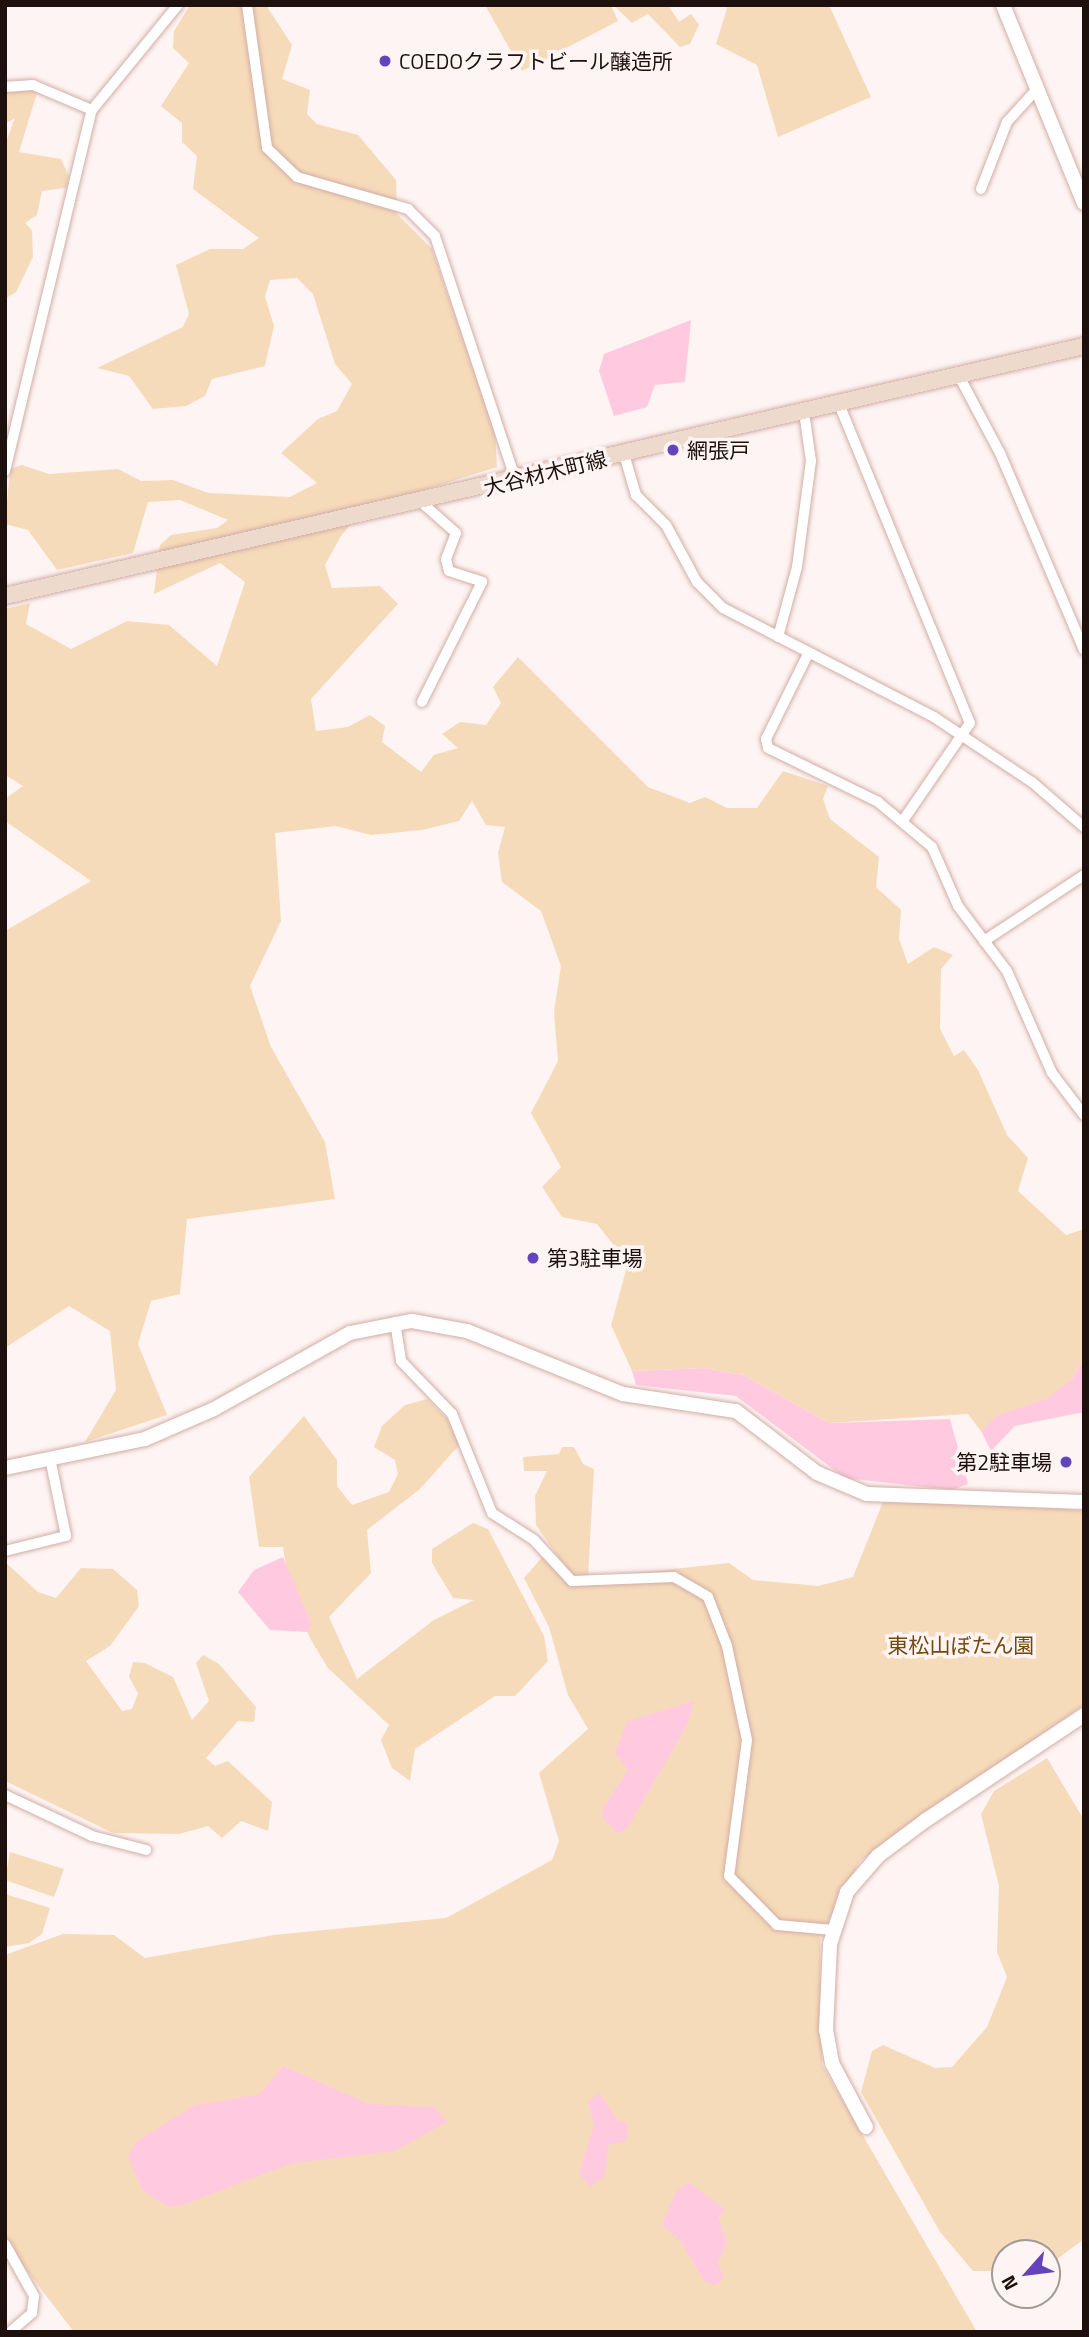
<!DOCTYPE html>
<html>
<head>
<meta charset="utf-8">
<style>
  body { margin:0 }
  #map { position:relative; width:1089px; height:2337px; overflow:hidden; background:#fdf4f3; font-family:"Titillium Web","Noto Sans JP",sans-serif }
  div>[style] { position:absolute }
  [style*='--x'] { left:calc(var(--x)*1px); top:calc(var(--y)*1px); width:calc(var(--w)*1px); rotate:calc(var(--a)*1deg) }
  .green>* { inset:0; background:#f6dbba }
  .water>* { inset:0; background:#ffcae0 }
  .roads { filter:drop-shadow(0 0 2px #d3ada5) drop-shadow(0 0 2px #d3ada5) }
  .minor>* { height:10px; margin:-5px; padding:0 5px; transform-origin:5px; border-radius:5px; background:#fff }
  .tertiary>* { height:14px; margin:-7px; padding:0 7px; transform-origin:7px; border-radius:7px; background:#fff }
  .secondary>* { height:16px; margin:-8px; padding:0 8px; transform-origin:8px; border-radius:8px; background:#eedacd }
  .dots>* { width:19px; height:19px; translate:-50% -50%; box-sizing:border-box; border:4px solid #fdf4f3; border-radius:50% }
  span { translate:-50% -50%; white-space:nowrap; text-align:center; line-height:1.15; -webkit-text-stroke:7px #fdf4f3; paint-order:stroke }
  .poi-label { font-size:21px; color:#1d100d }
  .left { translate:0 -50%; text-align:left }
  .right { translate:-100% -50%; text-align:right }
  .street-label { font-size:21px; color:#1d100d }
  .park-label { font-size:21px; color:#724a0d }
  .frame { position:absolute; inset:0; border:7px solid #1d100d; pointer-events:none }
  .north { position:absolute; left:991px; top:2239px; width:70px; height:70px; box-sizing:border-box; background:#fdf4f3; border:2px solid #a39997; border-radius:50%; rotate:242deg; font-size:19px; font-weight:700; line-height:28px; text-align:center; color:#1d100d }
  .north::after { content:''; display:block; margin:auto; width:24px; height:32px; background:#6543bb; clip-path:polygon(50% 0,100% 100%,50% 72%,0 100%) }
</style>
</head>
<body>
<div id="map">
  <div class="green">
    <i style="clip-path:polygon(190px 5px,266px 5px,292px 45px,282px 79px,310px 90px,307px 114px,317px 124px,358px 135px,396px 180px,397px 214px,432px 249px,495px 431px,497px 467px,363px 509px,341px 536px,325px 565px,332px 588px,380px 586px,398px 604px,311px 699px,316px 731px,348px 727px,370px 715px,385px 726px,382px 742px,421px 772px,434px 755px,458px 748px,442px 734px,460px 722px,486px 725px,501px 703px,493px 687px,518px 657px,648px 787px,690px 803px,705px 797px,727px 808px,757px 808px,783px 771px,828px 786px,823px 799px,830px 819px,879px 857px,876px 887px,901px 910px,899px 939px,908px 964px,934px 947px,953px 955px,941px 969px,940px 1029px,954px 1056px,964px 1050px,978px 1070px,1007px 1135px,1028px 1158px,1018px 1191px,1066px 1235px,1084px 1229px,1084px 1359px,1071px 1380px,1046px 1400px,1003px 1414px,981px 1431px,968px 1414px,829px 1423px,743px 1375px,705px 1368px,632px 1371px,611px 1325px,628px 1263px,597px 1224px,562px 1217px,542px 1187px,561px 1167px,531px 1113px,558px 1061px,554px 1012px,561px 966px,541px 911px,502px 882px,498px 853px,505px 827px,486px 825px,472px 801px,459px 821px,422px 830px,371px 835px,336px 826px,275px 833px,281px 921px,250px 986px,271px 1047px,325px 1142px,335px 1199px,187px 1219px,180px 1294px,151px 1301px,138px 1344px,167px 1415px,85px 1442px,116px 1390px,110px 1331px,69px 1306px,5px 1348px,5px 931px,91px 881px,5px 821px,5px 799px,23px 786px,5px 775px,5px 609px,30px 603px,26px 624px,71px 649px,127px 621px,169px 625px,217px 666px,245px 582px,220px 563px,154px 594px,160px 545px,171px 535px,217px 528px,228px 520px,180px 500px,148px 502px,133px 553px,57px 570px,28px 530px,5px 524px,10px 469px,22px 465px,49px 474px,118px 469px,141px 481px,173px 480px,208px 493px,290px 497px,317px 483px,281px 453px,318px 419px,337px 411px,352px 384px,335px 364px,313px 294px,297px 278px,270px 280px,265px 297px,274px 326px,265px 366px,212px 379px,205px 396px,186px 406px,153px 409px,129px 376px,97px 368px,183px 327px,189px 314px,176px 265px,210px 249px,243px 249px,259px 238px,193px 189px,197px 156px,182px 142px,182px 123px,161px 106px,189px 63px,173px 48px,174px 31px)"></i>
    <i style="clip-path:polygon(485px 5px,611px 5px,618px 21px,522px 71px)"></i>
    <i style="clip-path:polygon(613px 5px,668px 5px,679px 22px,691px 14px,699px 25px,690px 44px,680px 47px,648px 14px,632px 23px)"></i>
    <i style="clip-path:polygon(728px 5px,829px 5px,871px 97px,778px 137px,757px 65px,716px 44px)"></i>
    <i style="clip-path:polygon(38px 90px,19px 152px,61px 159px,69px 177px,66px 188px,42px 191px,37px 215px,25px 223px,32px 230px,33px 257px,16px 292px,5px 299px,5px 144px,15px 118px,5px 124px,5px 92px)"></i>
    <i style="clip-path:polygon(427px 1399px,453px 1425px,461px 1443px,420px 1489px,367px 1530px,371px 1573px,329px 1617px,357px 1679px,434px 1620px,474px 1600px,453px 1598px,432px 1563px,432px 1549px,473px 1523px,488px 1529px,544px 1636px,548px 1661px,515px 1696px,495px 1696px,415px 1749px,410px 1781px,392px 1768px,381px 1740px,389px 1725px,328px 1668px,311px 1640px,291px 1598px,283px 1547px,259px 1547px,249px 1477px,304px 1416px,337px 1460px,337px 1486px,352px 1505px,389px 1492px,398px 1474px,395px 1460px,374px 1447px,382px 1426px,405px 1405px)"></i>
    <i style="clip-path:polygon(562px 1447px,574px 1447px,583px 1464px,594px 1469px,588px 1578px,729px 1563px,753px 1580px,818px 1586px,853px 1577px,883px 1502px,1027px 1504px,1084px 1511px,1084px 1705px,860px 1861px,820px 1937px,822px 2065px,977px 2332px,74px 2332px,5px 2242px,5px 1955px,63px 1934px,114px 1935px,145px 1958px,274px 1935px,446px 1918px,552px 1860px,559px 1841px,539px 1773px,588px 1729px,568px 1695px,549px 1627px,524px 1578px,544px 1555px,579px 1587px,536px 1525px,535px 1496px,547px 1471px,524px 1471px,523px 1457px,559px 1454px)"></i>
    <i style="clip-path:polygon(5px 1562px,38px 1592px,56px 1598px,81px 1568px,113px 1569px,137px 1590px,139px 1606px,110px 1646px,86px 1661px,122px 1711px,132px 1709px,138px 1693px,129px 1677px,133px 1662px,145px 1663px,173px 1677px,192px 1720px,209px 1701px,196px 1663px,203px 1655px,219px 1664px,256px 1707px,254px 1722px,238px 1721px,206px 1758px,215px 1766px,228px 1761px,272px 1802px,268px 1831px,241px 1821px,222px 1838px,208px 1826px,179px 1834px,113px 1833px,5px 1781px)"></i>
    <i style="clip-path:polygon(1047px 1758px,1084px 1820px,1084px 2239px,1048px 2266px,1047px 2253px,1005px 2253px,1005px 2271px,973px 2271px,940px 2232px,861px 2092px,872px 2051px,883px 2045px,935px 2068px,952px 2067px,987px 2027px,1007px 1977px,997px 1952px,999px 1886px,981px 1814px,994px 1791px)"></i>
    <i style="clip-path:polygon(10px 1852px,64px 1869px,54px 1897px,5px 1880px)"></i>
    <i style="clip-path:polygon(5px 1894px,50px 1908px,42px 1934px,29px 1943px,5px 1947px)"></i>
  </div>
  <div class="water">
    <i style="clip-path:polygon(691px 320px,685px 382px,655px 385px,647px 407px,614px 416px,599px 371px,604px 354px)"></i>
    <i style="clip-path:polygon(1084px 1359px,1084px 1412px,1015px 1426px,991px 1451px,981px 1431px,998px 1415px,1046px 1399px,1071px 1380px)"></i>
    <i style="clip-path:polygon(705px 1368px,743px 1375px,829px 1423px,950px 1419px,968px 1484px,952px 1490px,845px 1478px,736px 1396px,636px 1385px,632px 1371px)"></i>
    <i style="clip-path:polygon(283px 1557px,311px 1623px,308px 1632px,270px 1630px,238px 1592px,254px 1570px)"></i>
    <i style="clip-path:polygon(694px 1701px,687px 1725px,628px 1827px,618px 1834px,603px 1819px,603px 1808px,628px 1770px,615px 1753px,628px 1721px)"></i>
    <i style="clip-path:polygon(283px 2066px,369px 2104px,434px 2107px,447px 2122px,395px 2151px,293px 2163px,182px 2205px,169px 2207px,142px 2190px,128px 2156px,136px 2142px,195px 2105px,260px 2094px)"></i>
    <i style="clip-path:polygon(599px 2093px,618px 2121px,626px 2122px,628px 2133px,625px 2142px,609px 2144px,604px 2177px,590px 2187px,579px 2173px,594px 2126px,588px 2101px)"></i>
    <i style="clip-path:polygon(688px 2182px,726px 2210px,718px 2216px,727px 2243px,718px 2263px,724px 2278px,715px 2285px,704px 2281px,681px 2242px,662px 2225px,675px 2193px)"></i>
  </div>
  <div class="roads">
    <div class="minor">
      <i style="--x:247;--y:5;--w:144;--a:82"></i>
      <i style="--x:267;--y:148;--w:42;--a:44"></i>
      <i style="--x:297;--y:177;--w:116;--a:16.1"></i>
      <i style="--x:408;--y:209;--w:38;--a:45"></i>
      <i style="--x:435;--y:236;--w:258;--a:71.7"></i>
      <i style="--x:5;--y:87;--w:28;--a:-4"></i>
      <i style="--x:33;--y:85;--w:64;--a:23"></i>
      <i style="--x:981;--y:189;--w:72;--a:-68.8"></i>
      <i style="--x:1007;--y:122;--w:45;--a:-47.7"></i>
      <i style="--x:959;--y:376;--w:87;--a:62"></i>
      <i style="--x:1000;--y:453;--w:214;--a:66.9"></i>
      <i style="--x:839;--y:404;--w:345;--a:67.7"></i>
      <i style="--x:970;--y:723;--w:116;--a:124.5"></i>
      <i style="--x:624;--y:454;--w:43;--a:73.7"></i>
      <i style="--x:636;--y:495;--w:42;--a:45"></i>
      <i style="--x:666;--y:525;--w:65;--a:61.5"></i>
      <i style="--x:697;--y:582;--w:37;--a:45"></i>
      <i style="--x:723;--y:608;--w:237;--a:27.3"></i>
      <i style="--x:934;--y:717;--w:118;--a:33.6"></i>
      <i style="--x:1032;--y:782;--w:69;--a:40.9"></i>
      <i style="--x:5;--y:471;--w:371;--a:-76.5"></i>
      <i style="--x:92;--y:110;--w:136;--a:-50.7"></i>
      <i style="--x:420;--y:501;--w:48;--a:41.6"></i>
      <i style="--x:456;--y:533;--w:28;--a:111"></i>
      <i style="--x:446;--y:559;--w:12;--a:76"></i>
      <i style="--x:449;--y:571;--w:35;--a:18"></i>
      <i style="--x:482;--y:582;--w:134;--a:116.6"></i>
      <i style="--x:778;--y:637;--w:73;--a:-74.8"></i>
      <i style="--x:797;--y:567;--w:107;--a:-82.5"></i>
      <i style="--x:811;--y:461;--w:49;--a:-98.1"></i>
      <i style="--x:808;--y:654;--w:95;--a:116.3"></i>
      <i style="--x:766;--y:739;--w:9;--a:77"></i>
      <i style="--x:768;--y:748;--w:123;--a:26.1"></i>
      <i style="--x:878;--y:802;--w:70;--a:39.8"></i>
      <i style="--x:932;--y:847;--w:64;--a:66.2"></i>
      <i style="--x:958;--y:906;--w:81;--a:53"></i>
      <i style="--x:1007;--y:971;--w:111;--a:66.2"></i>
      <i style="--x:1052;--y:1073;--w:53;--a:52.7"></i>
      <i style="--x:984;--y:941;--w:120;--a:-33.4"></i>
      <i style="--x:395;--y:1322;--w:39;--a:81"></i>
      <i style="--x:401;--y:1361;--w:74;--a:46.1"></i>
      <i style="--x:452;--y:1414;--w:107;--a:68"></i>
      <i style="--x:492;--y:1513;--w:50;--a:32.7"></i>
      <i style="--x:534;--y:1540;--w:56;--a:47.2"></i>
      <i style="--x:572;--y:1581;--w:102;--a:-2.2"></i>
      <i style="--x:674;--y:1577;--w:39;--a:30"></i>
      <i style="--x:708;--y:1597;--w:53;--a:68.8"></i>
      <i style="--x:727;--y:1646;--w:96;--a:78"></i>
      <i style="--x:747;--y:1740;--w:137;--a:97.5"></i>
      <i style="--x:729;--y:1876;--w:69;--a:45.6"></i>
      <i style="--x:777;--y:1925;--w:57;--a:5"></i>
      <i style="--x:5;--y:1551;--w:63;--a:-13.8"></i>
      <i style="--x:66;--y:1536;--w:75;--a:-101.6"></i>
      <i style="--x:5;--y:1795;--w:96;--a:25.2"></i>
      <i style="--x:92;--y:1836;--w:56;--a:14.5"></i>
      <i style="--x:5;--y:2244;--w:60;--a:60.9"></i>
      <i style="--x:34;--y:2296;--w:17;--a:97"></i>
      <i style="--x:32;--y:2313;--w:29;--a:139"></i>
    </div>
    <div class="tertiary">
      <i style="--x:1003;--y:5;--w:214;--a:67.8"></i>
      <i style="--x:5;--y:1468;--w:143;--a:-11.7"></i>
      <i style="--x:145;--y:1439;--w:75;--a:-23.5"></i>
      <i style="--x:214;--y:1409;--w:156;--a:-29.2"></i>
      <i style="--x:350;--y:1333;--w:63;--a:-11"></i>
      <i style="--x:412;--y:1321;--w:56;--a:10.3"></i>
      <i style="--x:467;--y:1331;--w:168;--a:22"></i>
      <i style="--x:623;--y:1394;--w:114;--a:8.6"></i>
      <i style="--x:736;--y:1411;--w:102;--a:37.4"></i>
      <i style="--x:817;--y:1473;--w:54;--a:22.8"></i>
      <i style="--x:867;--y:1494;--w:217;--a:2.1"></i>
      <i style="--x:866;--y:2127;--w:72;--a:-118"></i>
      <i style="--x:832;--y:2063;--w:34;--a:-100"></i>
      <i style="--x:826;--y:2030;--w:86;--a:-87.3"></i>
      <i style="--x:830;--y:1944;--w:55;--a:-71.9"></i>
      <i style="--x:847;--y:1892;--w:48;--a:-49.3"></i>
      <i style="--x:878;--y:1856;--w:60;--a:-36.9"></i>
      <i style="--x:926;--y:1820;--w:190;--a:-33.6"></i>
    </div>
    <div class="secondary">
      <i style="--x:5;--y:596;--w:1108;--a:-13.05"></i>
    </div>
  </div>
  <div class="dots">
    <i style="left:385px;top:61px;background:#6543bb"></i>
    <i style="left:673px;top:450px;background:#6543bb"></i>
    <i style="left:533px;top:1258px;background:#6543bb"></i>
    <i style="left:1066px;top:1462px;background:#6543bb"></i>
  </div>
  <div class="poi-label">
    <span class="left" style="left:399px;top:61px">COEDOクラフトビール醸造所</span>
    <span class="left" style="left:687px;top:450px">網張戸</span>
    <span class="left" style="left:547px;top:1258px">第3駐車場</span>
    <span class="right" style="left:1052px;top:1462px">第2駐車場</span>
  </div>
  <div class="street-label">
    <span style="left:545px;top:473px;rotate:-14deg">大谷材木町線</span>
  </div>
  <div class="park-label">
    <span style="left:961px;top:1645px">東松山ぼたん園</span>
  </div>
  <div class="frame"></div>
  <div class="north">N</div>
</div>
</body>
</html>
